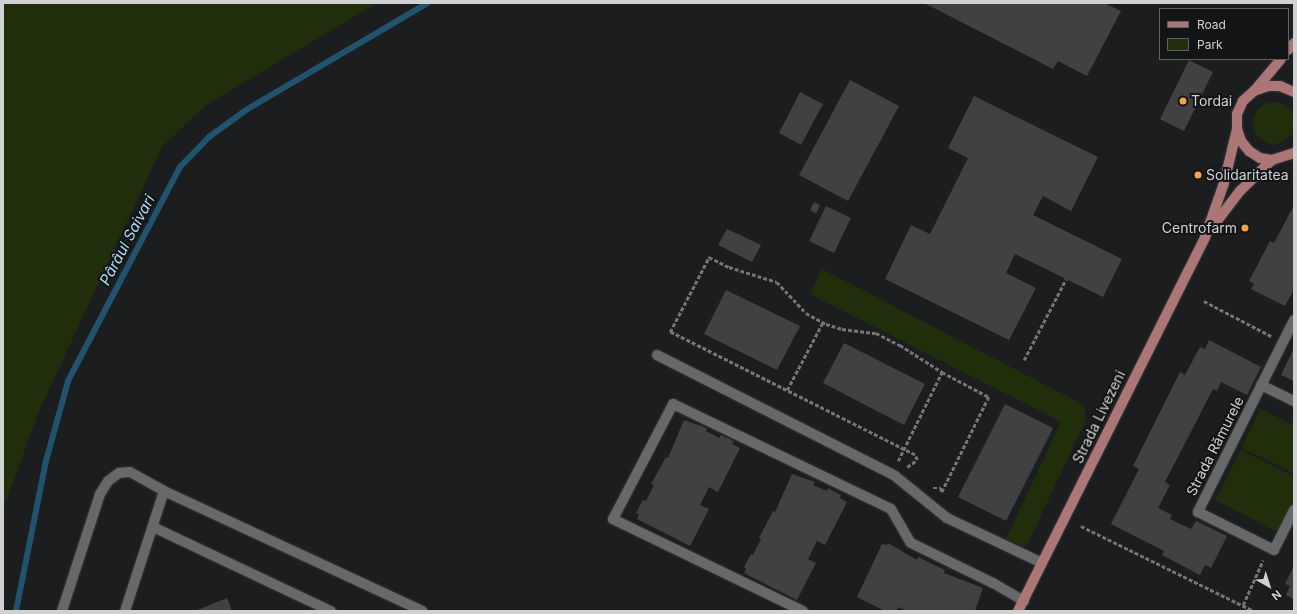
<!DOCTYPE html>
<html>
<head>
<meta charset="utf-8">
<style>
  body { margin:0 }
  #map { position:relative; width:1297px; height:614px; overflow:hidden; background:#1b1d1f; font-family:Inter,sans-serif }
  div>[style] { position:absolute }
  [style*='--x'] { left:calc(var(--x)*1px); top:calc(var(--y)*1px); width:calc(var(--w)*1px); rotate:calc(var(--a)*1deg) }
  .green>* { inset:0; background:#202e0b }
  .round { border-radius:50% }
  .stream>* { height:6px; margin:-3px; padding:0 3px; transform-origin:3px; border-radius:3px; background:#22536e }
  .building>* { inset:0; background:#414144 }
  .path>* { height:2.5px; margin-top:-1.25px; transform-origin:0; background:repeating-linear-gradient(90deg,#747577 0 4px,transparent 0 6px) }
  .roads { filter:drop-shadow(0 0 1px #363739) drop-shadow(0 0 1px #363739) }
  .minor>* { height:10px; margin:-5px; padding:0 5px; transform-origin:5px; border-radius:5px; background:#66686a }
  .major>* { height:10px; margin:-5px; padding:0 5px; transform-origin:5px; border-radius:5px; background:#ac7676 }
  .dots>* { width:11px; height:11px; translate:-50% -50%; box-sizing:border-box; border:2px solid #121416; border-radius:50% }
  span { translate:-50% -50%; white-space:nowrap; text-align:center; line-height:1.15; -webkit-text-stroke:4px #121416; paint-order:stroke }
  .poi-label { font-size:14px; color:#d0d1d2 }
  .left { translate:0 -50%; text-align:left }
  .right { translate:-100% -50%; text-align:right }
  .street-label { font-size:14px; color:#d0d1d2 }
  .water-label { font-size:15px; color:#afdbf6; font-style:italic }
  .frame { position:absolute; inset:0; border:4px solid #d0d1d2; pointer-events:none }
  .legend { position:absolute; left:1159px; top:8px; width:130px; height:52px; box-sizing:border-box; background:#121416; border:1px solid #5e6061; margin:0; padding:5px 7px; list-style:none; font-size:12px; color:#d0d1d2 }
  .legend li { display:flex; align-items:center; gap:8px; height:20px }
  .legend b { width:20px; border:1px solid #5e6061 }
  .north { position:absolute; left:1249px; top:566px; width:40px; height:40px; -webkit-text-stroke:3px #121416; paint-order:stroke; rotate:141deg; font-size:11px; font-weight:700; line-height:16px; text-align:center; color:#d0d1d2 }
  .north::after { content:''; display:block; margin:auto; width:14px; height:18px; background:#d0d1d2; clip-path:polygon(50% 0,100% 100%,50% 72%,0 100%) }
</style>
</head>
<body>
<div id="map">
  <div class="green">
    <i style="clip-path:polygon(3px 3px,377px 3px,206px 105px,162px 147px,39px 411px,3px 509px)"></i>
    <i class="round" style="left:1253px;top:102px;width:42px;height:42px"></i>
    <i style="clip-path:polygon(822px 269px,1084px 405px,1086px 420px,1027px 545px,1023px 546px,1006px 539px,1061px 422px,810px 294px)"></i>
    <i style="clip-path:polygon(1260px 409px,1294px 425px,1294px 473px,1241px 448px)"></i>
    <i style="clip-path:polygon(1241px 450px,1294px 476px,1294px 506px,1280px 533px,1215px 500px)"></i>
  </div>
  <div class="stream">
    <i style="--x:16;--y:611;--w:153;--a:-78.7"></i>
    <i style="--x:46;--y:461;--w:83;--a:-74.6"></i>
    <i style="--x:68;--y:381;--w:242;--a:-62.4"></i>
    <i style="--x:180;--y:167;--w:42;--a:-46"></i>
    <i style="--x:209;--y:137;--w:46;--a:-36.1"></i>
    <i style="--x:246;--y:110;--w:211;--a:-30.5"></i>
  </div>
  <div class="building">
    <i style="clip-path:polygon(924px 3px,1104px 3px,1121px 11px,1087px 76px,1058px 61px,1053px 69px)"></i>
    <i style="clip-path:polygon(1189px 60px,1213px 72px,1184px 131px,1160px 119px)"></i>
    <i style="clip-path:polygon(850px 80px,899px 106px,848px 201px,799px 175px)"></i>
    <i style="clip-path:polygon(800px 92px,823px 104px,801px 145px,779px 133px)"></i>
    <i style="clip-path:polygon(974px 96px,1098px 157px,1071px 211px,1043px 196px,1033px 215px,1122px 259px,1103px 297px,1015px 254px,1006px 273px,1036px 288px,1009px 340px,885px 279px,911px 225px,930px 234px,968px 158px,948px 148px)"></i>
    <i style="clip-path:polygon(814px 202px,820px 205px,816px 214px,810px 210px)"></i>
    <i style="clip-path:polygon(1294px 205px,1294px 289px,1285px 306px,1251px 289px,1254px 284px,1249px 281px,1270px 241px,1274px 243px)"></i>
    <i style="clip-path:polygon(826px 206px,851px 218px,834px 253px,809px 241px)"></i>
    <i style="clip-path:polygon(727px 229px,761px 245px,752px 262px,718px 245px)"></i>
    <i style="clip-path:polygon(726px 290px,800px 326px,777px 370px,704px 334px)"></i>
    <i style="clip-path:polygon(1209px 340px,1261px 367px,1247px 395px,1221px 382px,1217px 391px,1213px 389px,1165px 482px,1170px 485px,1158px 508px,1172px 515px,1170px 519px,1191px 529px,1196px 521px,1227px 536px,1211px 568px,1205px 565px,1200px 575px,1162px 555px,1164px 551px,1111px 524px,1139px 469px,1133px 466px,1180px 372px,1185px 375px,1200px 347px,1205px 349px)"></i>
    <i style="clip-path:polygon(844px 343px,925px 384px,904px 425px,823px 383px)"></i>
    <i style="clip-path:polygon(1294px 348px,1294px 381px,1281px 375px)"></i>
    <i style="clip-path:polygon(1005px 404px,1053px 428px,1006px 521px,958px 497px)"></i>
    <i style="clip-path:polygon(684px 420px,707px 428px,706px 431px,719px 438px,721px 435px,734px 441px,732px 444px,740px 448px,718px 492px,709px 487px,700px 505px,709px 509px,690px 546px,637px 519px,639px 515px,636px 513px,643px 500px,646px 501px,654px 485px,651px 484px,666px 457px,668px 458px)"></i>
    <i style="clip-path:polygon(792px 474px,815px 482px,813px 485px,827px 491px,828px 488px,841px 495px,840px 498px,847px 502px,825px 545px,817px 541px,808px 559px,816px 563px,797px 600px,744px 573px,746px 569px,744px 567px,751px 554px,753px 555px,761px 539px,759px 538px,773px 511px,775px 512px)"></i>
    <i style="clip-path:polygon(888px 543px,917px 560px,918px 557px,945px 570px,944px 573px,983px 588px,975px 611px,907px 611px,898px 607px,896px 611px,885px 611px,857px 597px,882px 544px,887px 545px)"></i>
    <i style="clip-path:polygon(1294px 566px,1294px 599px,1286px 595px,1290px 586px,1285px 584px)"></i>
    <i style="clip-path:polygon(227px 598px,232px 611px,195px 611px)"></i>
  </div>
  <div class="path">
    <i style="--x:1204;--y:301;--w:76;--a:27.6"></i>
    <i style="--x:1024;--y:360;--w:91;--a:-62.6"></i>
    <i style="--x:787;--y:390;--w:77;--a:-62.1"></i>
    <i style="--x:898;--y:461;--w:99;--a:-63.7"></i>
    <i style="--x:942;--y:372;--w:53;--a:28"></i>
    <i style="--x:989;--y:397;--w:106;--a:116.3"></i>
    <i style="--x:907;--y:467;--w:12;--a:-35"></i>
    <i style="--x:917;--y:460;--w:5;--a:-112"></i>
    <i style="--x:915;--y:455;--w:274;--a:-153.3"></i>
    <i style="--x:670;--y:332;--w:85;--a:-62.5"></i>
    <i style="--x:709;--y:257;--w:22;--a:27"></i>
    <i style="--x:729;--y:267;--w:50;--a:17.4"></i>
    <i style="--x:777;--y:282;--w:42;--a:46.9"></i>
    <i style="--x:806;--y:313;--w:23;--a:29"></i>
    <i style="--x:826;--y:324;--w:17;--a:17"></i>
    <i style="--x:842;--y:329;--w:34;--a:7"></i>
    <i style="--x:876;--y:333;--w:27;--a:27"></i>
    <i style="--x:900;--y:345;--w:50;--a:32.7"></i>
    <i style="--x:933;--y:488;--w:8;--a:0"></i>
    <i style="--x:941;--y:488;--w:4;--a:76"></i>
    <i style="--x:1081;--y:526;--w:193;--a:26.2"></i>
    <i style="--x:1243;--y:605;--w:49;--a:-66"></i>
  </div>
  <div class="roads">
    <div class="minor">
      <i style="--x:1294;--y:320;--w:215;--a:116.6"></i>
      <i style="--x:1198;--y:512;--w:85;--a:26.6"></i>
      <i style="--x:1274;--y:550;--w:45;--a:-63.4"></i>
      <i style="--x:657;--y:355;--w:267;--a:26.9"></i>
      <i style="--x:895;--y:476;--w:67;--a:38.9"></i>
      <i style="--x:947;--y:518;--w:105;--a:25.3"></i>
      <i style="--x:1261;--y:385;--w:37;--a:26"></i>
      <i style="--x:164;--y:491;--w:285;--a:24.9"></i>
      <i style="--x:153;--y:527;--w:197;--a:25.3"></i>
      <i style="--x:62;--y:611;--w:123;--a:-72"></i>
      <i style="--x:100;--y:494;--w:15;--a:-58"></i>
      <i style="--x:108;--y:481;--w:14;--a:-36"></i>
      <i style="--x:119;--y:473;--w:11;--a:-5"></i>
      <i style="--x:130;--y:472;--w:39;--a:29"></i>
      <i style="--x:164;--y:491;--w:126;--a:108"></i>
      <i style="--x:803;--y:611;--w:211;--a:-154.2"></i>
      <i style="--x:613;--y:519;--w:130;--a:-62.4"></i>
      <i style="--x:673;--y:404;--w:242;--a:25.7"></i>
      <i style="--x:891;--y:509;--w:39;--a:60"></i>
      <i style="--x:911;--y:543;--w:91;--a:26"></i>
      <i style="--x:993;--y:583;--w:36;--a:30"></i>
    </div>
    <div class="major">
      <i style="--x:1288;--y:50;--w:9;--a:-49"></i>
      <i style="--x:1255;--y:90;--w:40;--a:-50"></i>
      <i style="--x:1294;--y:92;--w:15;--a:-157"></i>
      <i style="--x:1280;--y:86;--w:12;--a:180"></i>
      <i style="--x:1268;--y:86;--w:15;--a:160"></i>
      <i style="--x:1254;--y:91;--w:15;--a:138"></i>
      <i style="--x:1243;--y:101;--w:14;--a:115"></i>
      <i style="--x:1237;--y:114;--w:15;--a:90"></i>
      <i style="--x:1237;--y:129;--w:13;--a:72"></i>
      <i style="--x:1241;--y:141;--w:13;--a:51"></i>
      <i style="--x:1249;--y:151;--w:13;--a:32"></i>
      <i style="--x:1260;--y:158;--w:12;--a:9"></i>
      <i style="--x:1272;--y:160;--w:23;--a:-18"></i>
      <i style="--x:1211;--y:229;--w:48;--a:-52.7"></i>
      <i style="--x:1240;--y:191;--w:45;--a:-44.1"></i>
      <i style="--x:1018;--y:611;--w:418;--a:-63.4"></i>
      <i style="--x:1205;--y:237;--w:57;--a:-70.6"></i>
      <i style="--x:1224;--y:183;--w:56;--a:-76.5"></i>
    </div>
  </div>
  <div class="dots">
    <i style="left:1183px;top:101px;background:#f6a247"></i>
    <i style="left:1198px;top:175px;background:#f6a247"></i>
    <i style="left:1245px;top:228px;background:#f6a247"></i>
  </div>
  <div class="poi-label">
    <span class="left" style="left:1191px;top:101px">Tordai</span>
    <span class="left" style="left:1206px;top:175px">Solidaritatea</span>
    <span class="right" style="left:1237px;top:228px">Centrofarm</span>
  </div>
  <div class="street-label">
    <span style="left:1099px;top:417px;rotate:-64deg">Strada Livezeni</span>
    <span style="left:1215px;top:446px;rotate:-63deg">Strada Rămurele</span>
  </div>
  <div class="water-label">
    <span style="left:127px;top:240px;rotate:-62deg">Pârâul Saivari</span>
  </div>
  <div class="frame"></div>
  <ul class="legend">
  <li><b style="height:5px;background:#ac7676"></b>Road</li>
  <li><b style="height:11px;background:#202e0b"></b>Park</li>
  </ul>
  <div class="north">N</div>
</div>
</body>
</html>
